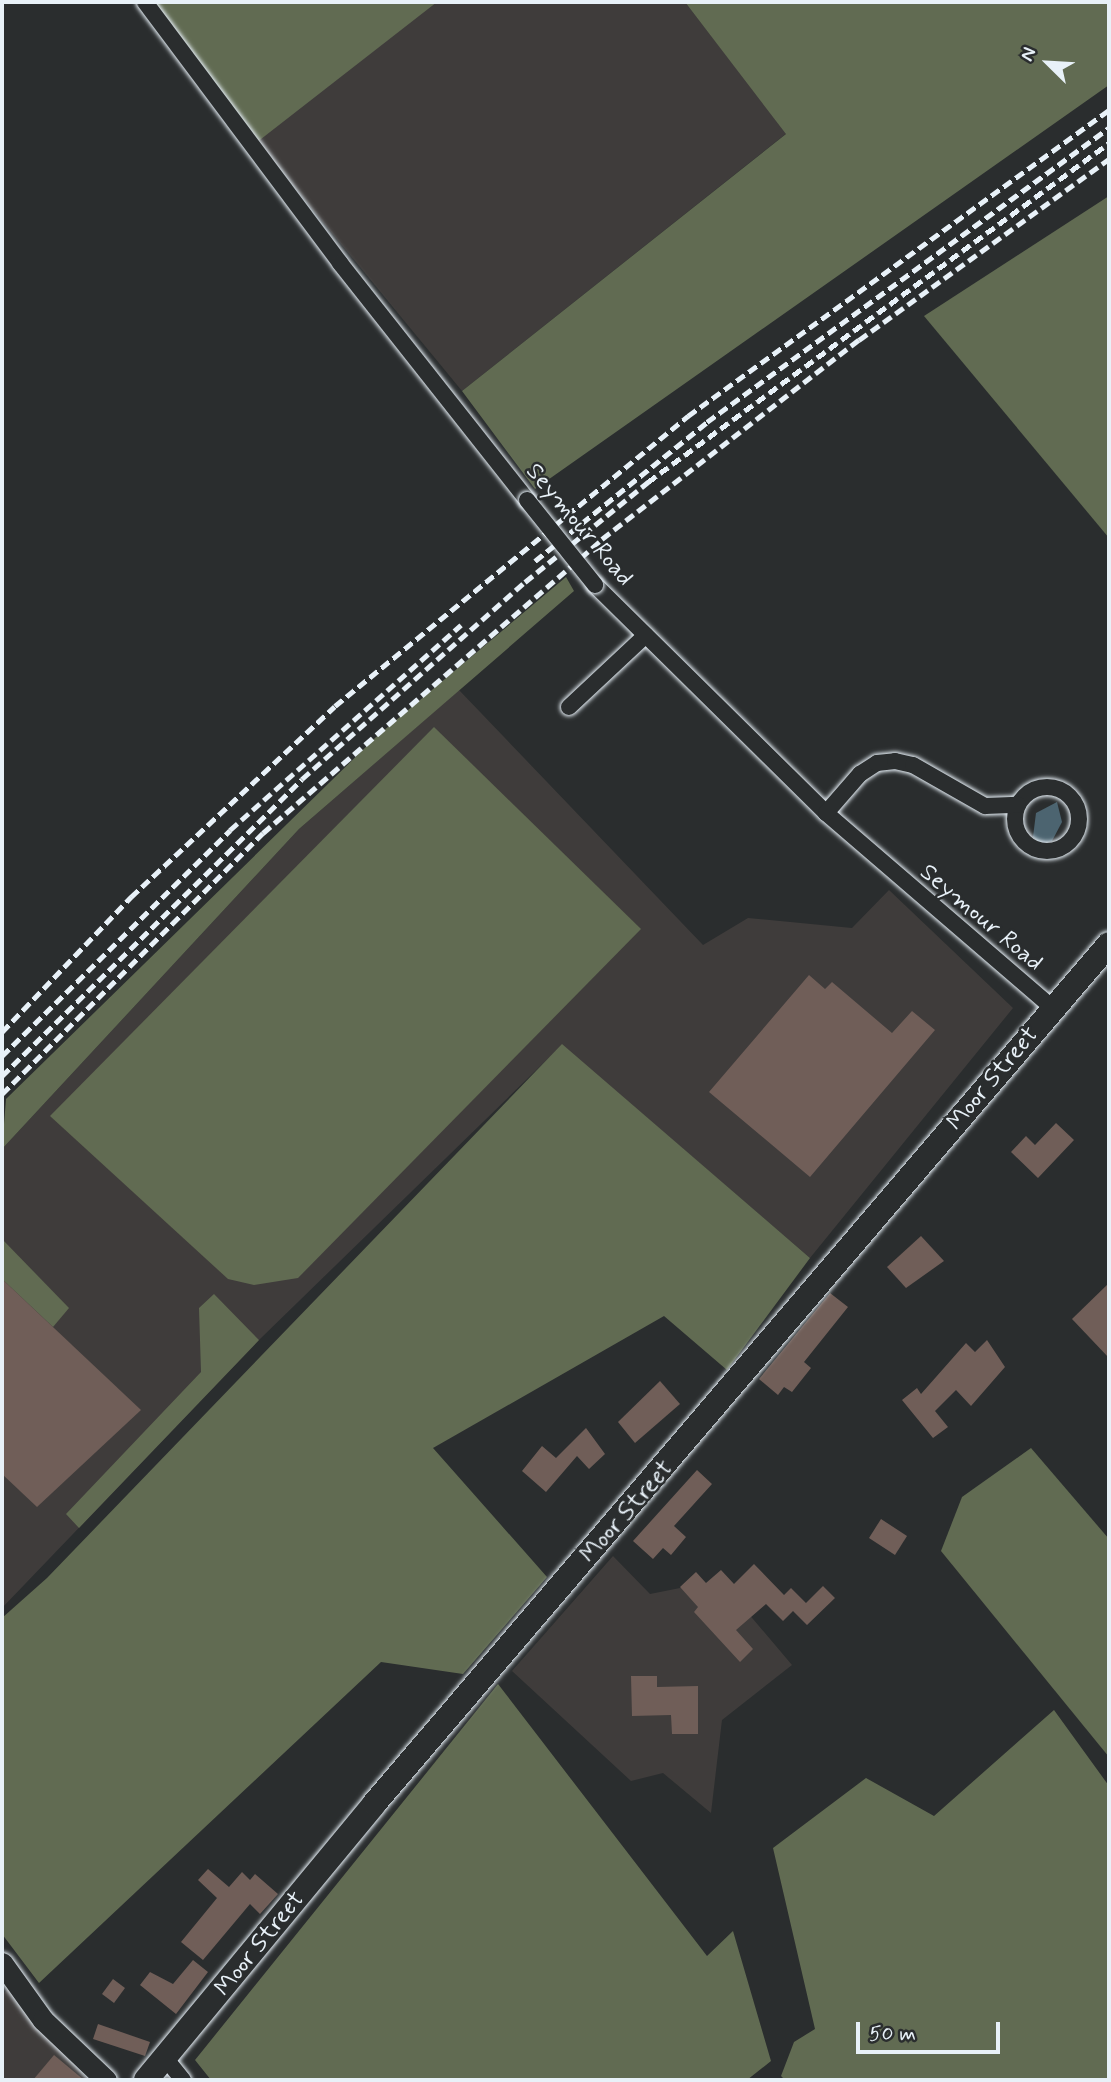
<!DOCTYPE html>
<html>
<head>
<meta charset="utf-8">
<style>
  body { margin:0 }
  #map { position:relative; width:1111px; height:2082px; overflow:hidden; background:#2a2d2e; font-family:Mynerve,sans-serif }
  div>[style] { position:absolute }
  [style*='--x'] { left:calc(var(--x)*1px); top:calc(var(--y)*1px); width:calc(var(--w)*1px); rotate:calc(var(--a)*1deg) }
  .built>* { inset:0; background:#3f3c3b }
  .green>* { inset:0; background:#616b52 }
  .water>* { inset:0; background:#4c6470 }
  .building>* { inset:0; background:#705e58 }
  .roads { filter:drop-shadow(0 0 2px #e8f1f8) drop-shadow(0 0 2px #e8f1f8) }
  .street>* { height:16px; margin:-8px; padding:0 8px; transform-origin:8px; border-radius:8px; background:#2a2d2e }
  .street>.ring { margin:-8px; padding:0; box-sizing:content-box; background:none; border:16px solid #2a2d2e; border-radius:50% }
  .secondary>* { height:21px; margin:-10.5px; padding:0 10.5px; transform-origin:10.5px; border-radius:10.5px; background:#2a2d2e }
  .primary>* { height:24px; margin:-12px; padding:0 12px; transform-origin:12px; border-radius:12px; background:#2a2d2e }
  .rail>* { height:5px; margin-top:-2.5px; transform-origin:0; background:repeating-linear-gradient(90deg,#e8f1f8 0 10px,transparent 0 15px) }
  .bridges { filter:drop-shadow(0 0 2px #e8f1f8) drop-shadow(0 0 2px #e8f1f8) }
  .street-bridge>* { height:16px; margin:-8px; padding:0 8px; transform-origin:8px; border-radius:8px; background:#2a2d2e }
  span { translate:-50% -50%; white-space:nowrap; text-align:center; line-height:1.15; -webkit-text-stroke:5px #2a2d2e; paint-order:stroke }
  .street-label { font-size:24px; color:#e8f1f8 }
  .frame { position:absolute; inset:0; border:4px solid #e8f1f8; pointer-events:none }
  .north { position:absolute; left:1013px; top:28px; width:70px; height:70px; -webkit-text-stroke:5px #2a2d2e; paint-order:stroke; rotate:294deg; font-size:19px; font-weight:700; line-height:28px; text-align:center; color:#e8f1f8 }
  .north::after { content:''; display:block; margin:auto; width:24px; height:32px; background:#e8f1f8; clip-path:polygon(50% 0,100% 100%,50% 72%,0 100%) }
  .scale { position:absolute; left:856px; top:2022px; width:144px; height:32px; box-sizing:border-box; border:4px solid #e8f1f8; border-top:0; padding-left:9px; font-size:21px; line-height:24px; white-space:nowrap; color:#e8f1f8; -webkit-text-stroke:5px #2a2d2e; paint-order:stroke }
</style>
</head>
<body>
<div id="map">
  <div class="built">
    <i style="clip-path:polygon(432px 2px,685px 2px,787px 133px,462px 391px,253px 137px)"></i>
    <i style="clip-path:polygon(459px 690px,703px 945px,748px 918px,852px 928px,889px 890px,1013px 1008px,810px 1258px,562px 1045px,259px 1340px,2px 1608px,2px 1149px,299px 829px)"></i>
    <i style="clip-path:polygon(613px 1556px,650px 1594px,720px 1580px,792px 1665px,722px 1720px,711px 1813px,663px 1773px,631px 1781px,512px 1671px)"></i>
    <i style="clip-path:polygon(10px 1987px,88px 2080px,2px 2080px,2px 1995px)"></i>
  </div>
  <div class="green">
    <i style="clip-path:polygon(136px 2px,437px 2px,252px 146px)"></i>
    <i style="clip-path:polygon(685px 2px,1109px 2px,1109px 85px,535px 489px,462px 391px,786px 134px)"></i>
    <i style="clip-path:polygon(1109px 196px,1109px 538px,924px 316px)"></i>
    <i style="clip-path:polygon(566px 577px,574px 591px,299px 829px,2px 1149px,6px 1099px,376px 737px)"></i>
    <i style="clip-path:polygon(434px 727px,641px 929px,298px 1278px,254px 1285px,228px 1279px,50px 1116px)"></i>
    <i style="clip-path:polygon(562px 1044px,810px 1258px,727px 1370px,664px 1316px,433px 1448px,547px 1577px,463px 1674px,381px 1662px,39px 1983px,2px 1934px,2px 1618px,47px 1578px)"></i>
    <i style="clip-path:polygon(2px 1239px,69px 1308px,53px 1327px,2px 1279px)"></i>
    <i style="clip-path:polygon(214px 1294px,259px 1340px,79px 1528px,66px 1514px,201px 1372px,199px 1308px)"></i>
    <i style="clip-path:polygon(1031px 1448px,1109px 1539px,1109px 1757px,941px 1551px,962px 1497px)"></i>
    <i style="clip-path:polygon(498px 1684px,707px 1956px,733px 1931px,771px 2061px,747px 2080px,211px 2080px,195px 2060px)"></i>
    <i style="clip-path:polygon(1054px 1710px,1109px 1786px,1109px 2080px,785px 2080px,781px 2076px,794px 2042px,815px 2029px,773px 1848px,866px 1778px,934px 1816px)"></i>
  </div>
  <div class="water">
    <i style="clip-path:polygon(1057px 802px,1062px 822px,1052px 841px,1041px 844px,1033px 837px,1036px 813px)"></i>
  </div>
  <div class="building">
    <i style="clip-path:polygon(809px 975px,825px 989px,832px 982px,892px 1033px,912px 1011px,935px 1030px,810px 1177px,709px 1092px)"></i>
    <i style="clip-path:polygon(1056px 1123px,1074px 1140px,1038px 1178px,1011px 1152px,1026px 1136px,1035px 1145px)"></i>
    <i style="clip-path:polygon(921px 1236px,944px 1261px,906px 1288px,887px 1267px)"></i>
    <i style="clip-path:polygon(2px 1279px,141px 1410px,37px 1507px,2px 1474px)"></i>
    <i style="clip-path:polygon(1109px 1283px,1109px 1358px,1072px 1319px)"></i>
    <i style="clip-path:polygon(830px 1293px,848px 1307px,804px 1362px,811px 1368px,792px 1392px,784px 1387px,778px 1395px,759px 1379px)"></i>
    <i style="clip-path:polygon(987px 1340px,1005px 1367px,971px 1406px,956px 1390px,935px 1411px,948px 1427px,933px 1438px,902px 1400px,917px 1388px,921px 1394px,966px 1343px,975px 1352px)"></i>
    <i style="clip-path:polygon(660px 1381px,680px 1404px,635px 1443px,618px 1422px)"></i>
    <i style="clip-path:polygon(586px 1428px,605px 1454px,589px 1469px,577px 1456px,546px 1492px,522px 1471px,542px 1446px,556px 1458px)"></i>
    <i style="clip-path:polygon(697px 1470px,712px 1484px,674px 1526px,686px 1537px,671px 1555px,663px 1548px,653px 1559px,633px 1541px)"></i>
    <i style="clip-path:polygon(881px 1519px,907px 1536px,895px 1555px,869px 1538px)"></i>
    <i style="clip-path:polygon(754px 1564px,784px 1595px,791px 1588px,806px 1603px,823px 1586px,835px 1598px,807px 1625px,793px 1611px,783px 1621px,766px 1604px,736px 1630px,753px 1649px,740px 1662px,694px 1612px,698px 1607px,680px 1587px,696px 1572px,706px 1583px,721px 1570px,734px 1584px)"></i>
    <i style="clip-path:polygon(631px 1676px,657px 1676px,657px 1687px,698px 1686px,698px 1734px,672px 1734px,671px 1715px,632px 1716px)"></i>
    <i style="clip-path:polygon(208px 1869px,229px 1887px,242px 1872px,250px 1880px,255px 1874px,278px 1894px,260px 1914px,250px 1904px,203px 1960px,181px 1942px,217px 1898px,198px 1880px)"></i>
    <i style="clip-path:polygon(193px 1960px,208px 1972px,176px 2014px,140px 1985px,150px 1972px,173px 1984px)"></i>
    <i style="clip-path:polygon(113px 1979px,125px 1988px,114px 2003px,102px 1994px)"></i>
    <i style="clip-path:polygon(98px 2024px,150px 2042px,145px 2056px,93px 2039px)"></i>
    <i style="clip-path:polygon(54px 2055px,84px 2080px,33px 2080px)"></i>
  </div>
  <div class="roads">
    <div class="street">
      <i style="--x:145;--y:2;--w:326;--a:53.2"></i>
      <i style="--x:340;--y:263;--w:302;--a:51.7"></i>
      <i style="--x:595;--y:585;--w:325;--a:44.6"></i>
      <i style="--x:826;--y:813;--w:299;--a:40.7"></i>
      <i style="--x:569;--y:707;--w:105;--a:-43.1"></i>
      <i class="ring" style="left:1015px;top:787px;width:48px;height:48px"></i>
      <i style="--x:826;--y:813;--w:52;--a:-48.9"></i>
      <i style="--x:860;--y:774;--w:20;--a:-33"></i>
      <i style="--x:877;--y:763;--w:18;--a:-6"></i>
      <i style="--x:895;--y:761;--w:18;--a:13"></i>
      <i style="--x:913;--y:765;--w:83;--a:29.7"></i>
      <i style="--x:985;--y:806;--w:33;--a:-2"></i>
      <i style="--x:166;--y:2059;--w:27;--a:51"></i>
    </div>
    <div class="secondary">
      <i style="--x:2;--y:1963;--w:70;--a:54.3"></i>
      <i style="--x:43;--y:2020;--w:87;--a:43.6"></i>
    </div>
    <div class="primary">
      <i style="--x:146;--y:2080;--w:358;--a:-50.4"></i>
      <i style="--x:374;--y:1804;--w:1131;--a:-49.48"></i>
    </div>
  </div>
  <div class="rail">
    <i style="--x:535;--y:561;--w:221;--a:-38.9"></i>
    <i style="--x:707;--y:422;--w:498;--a:-36.2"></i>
    <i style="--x:2;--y:1032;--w:187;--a:-46.3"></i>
    <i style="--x:131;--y:897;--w:279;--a:-43.1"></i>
    <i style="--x:335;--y:706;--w:457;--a:-39.4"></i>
    <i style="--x:688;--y:416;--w:520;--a:-36.01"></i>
    <i style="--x:2;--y:1056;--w:321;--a:-44.7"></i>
    <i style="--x:230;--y:830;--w:309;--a:-41.6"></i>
    <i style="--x:2;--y:1076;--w:422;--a:-44.7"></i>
    <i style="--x:302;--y:779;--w:298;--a:-41.5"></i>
    <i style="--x:525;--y:582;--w:159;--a:-39.1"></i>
    <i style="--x:648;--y:482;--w:572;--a:-36.33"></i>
    <i style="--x:2;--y:1094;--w:369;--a:-45"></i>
    <i style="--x:263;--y:833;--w:449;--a:-40.9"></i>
    <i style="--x:602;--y:539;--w:325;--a:-37.8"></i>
    <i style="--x:859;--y:340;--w:309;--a:-35.9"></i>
  </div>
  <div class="bridges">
    <div class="street-bridge">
      <i style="--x:527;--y:500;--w:109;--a:51.3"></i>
    </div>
  </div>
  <div class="street-label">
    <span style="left:579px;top:525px;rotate:50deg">Seymour Road</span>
    <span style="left:981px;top:918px;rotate:40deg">Seymour Road</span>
    <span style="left:993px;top:1079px;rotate:-50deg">Moor Street</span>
    <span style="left:627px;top:1512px;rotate:-49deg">Moor Street</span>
    <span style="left:260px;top:1944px;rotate:-51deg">Moor Street</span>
  </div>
  <div class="frame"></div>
  <div class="north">N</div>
  <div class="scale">50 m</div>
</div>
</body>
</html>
